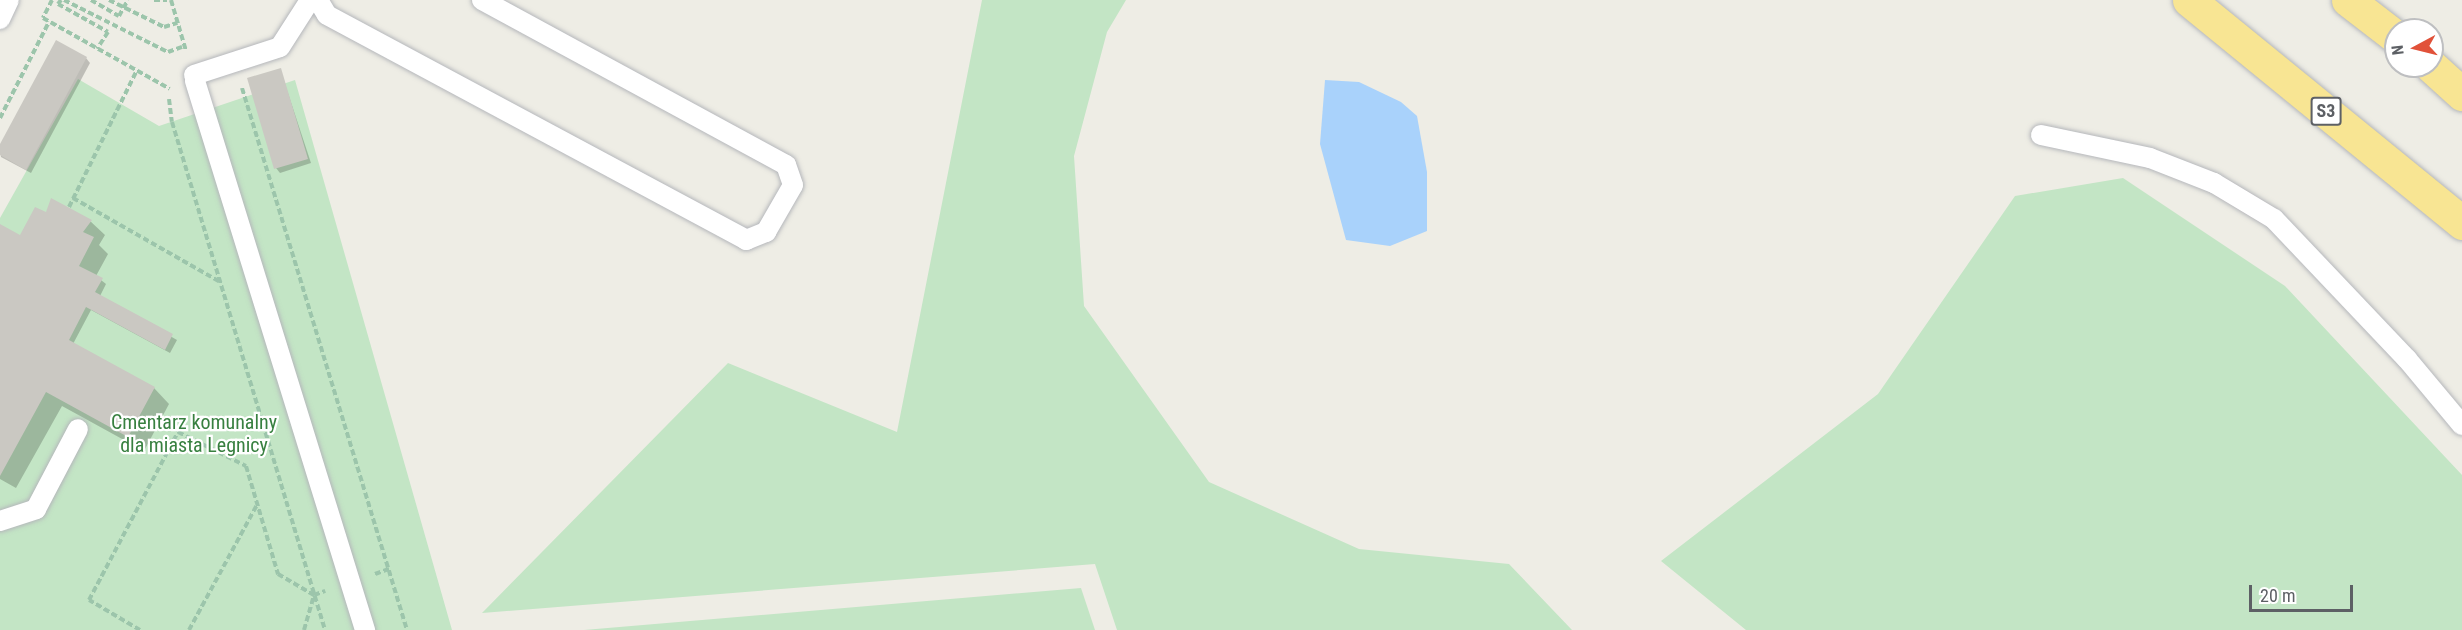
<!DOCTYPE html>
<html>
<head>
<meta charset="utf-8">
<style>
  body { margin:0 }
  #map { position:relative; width:2462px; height:630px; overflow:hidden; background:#eeede5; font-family:"Roboto Condensed",sans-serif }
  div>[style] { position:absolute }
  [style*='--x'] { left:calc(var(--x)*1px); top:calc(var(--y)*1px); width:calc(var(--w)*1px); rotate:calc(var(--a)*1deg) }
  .green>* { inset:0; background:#c3e5c5 }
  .water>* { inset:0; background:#a9d2fb }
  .shadow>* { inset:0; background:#0003 }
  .building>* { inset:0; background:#cac8c2 }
  .path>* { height:4px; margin-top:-2px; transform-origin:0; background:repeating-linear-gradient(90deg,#9cc5ab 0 6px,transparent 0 9px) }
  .roads { filter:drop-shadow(0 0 2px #b5b7bb) drop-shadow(0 0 2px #b5b7bb) }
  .lane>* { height:20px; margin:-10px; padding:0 10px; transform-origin:10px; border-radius:10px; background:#fff }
  .highway>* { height:33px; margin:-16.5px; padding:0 16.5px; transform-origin:16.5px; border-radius:16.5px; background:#f8e593 }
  span { translate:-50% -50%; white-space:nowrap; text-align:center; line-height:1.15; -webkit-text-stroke:4.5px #fff; paint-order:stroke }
  .shield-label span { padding:2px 4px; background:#fff; border:2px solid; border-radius:4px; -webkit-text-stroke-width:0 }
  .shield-label { font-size:18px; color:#5d6065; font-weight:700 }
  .park-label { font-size:20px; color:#388040 }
  .north { position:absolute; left:2384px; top:18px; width:60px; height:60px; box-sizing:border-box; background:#fff; border:2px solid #bebfc1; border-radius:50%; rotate:263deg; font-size:16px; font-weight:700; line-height:24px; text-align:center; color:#5d6065 }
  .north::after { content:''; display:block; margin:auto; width:21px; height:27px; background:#e15139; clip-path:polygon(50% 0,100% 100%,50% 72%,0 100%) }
  .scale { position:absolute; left:2249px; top:585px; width:104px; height:27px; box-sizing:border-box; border:3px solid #5d6065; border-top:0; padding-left:8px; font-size:18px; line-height:21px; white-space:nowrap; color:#5d6065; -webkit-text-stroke:4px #fff; paint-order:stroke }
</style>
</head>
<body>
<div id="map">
  <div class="green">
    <i style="clip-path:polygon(982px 0,1126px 0,1107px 32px,1074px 156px,1084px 306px,1209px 482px,1359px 549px,1509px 564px,1572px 630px,1117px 630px,1095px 564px,482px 613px,728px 363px,897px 432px)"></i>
    <i style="clip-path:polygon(78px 79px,159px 126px,295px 80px,452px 630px,0 630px,0 218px)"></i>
    <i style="clip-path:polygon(2123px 178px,2285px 286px,2462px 475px,2462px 630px,1746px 630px,1661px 561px,1878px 394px,2015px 196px)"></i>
    <i style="clip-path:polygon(1081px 588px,1095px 630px,584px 630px)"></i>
  </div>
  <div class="water">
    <i style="clip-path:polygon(1325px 80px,1359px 82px,1401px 102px,1417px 116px,1427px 172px,1427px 231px,1390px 246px,1346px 240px,1320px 144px)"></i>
  </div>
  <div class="shadow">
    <i style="clip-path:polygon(86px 58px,90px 63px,31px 173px,1px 157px,0 147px)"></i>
    <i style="clip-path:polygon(280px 69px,311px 163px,280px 173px,276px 168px)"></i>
    <i style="clip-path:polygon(47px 214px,89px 220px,105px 235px,99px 245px,108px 254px,96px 276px,106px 284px,100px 296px,177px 340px,170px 353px,91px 310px,73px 344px,154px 388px,169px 404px,144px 451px,62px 406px,16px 488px,0 479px,0 226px,21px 237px)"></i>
  </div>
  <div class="building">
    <i style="clip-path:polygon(56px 40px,87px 57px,26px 170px,0 155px,0 144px)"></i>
    <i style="clip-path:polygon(281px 68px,308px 159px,274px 169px,247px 78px)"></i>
    <i style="clip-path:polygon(51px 198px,92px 220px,83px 232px,94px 237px,79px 266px,103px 278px,95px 292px,173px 334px,165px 350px,86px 307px,69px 340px,155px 387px,128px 437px,46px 392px,0 476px,0 224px,20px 235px,35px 207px,46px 212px)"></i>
  </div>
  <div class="path">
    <i style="--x:52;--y:0;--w:20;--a:117"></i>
    <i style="--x:43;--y:18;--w:145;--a:29.2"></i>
    <i style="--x:61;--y:0;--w:5;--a:127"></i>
    <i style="--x:58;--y:4;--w:57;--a:29.2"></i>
    <i style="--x:108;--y:32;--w:20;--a:123"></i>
    <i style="--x:64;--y:0;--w:116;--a:26.6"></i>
    <i style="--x:168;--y:52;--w:15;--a:-20"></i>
    <i style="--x:91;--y:0;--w:32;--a:30"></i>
    <i style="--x:119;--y:16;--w:18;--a:-61"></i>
    <i style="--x:109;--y:0;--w:61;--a:26.1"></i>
    <i style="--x:164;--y:27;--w:14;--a:-17"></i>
    <i style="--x:154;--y:0;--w:13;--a:0"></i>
    <i style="--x:171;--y:0;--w:53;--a:73.6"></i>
    <i style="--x:242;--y:88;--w:567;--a:73.07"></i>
    <i style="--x:169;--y:99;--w:23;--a:83"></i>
    <i style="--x:172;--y:122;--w:531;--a:73.24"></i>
    <i style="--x:0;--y:118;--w:108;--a:-63"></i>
    <i style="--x:73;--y:198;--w:169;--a:29.7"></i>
    <i style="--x:69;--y:207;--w:151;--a:-63.6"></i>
    <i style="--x:375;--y:574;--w:15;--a:-20"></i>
    <i style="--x:140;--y:630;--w:59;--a:-149.5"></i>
    <i style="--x:89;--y:600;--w:190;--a:-62.1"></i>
    <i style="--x:178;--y:432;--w:76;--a:26.6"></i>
    <i style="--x:246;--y:466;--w:113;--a:73.5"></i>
    <i style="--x:278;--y:574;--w:42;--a:30.3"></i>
    <i style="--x:314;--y:595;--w:12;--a:-20"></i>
    <i style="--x:189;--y:630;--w:142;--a:-61.5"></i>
    <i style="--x:304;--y:630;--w:35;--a:-74"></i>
  </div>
  <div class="roads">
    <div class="lane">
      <i style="--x:318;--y:0;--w:17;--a:59"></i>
      <i style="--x:327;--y:15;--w:476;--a:28.2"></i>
      <i style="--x:746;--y:240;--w:22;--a:-22"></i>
      <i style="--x:766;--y:232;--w:54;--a:-60.1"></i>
      <i style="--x:793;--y:185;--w:21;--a:-109"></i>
      <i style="--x:786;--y:165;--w:346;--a:-151.5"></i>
      <i style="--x:0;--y:19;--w:21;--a:-65"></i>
      <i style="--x:194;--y:75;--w:90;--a:-18"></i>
      <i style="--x:280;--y:47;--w:56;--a:-57.4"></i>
      <i style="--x:195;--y:81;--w:575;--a:72.79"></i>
      <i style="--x:2041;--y:135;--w:111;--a:11.9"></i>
      <i style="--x:2150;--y:158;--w:69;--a:21.3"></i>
      <i style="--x:2214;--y:183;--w:70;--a:31"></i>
      <i style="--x:2274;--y:219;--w:193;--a:46.5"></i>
      <i style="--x:2407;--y:359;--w:86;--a:50.2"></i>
      <i style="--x:0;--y:521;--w:38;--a:-18"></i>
      <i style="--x:36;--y:509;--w:90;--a:-62.3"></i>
    </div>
    <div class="highway">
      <i style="--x:2189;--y:0;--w:353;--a:39.2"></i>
      <i style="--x:2348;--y:0;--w:61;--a:37.6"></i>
      <i style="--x:2431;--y:66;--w:42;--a:42.1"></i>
    </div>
  </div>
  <div class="shield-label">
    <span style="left:2326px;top:111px">S3</span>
  </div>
  <div class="park-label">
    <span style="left:194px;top:434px">Cmentarz komunalny<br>dla miasta Legnicy</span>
  </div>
  <div class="north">N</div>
  <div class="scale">20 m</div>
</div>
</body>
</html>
